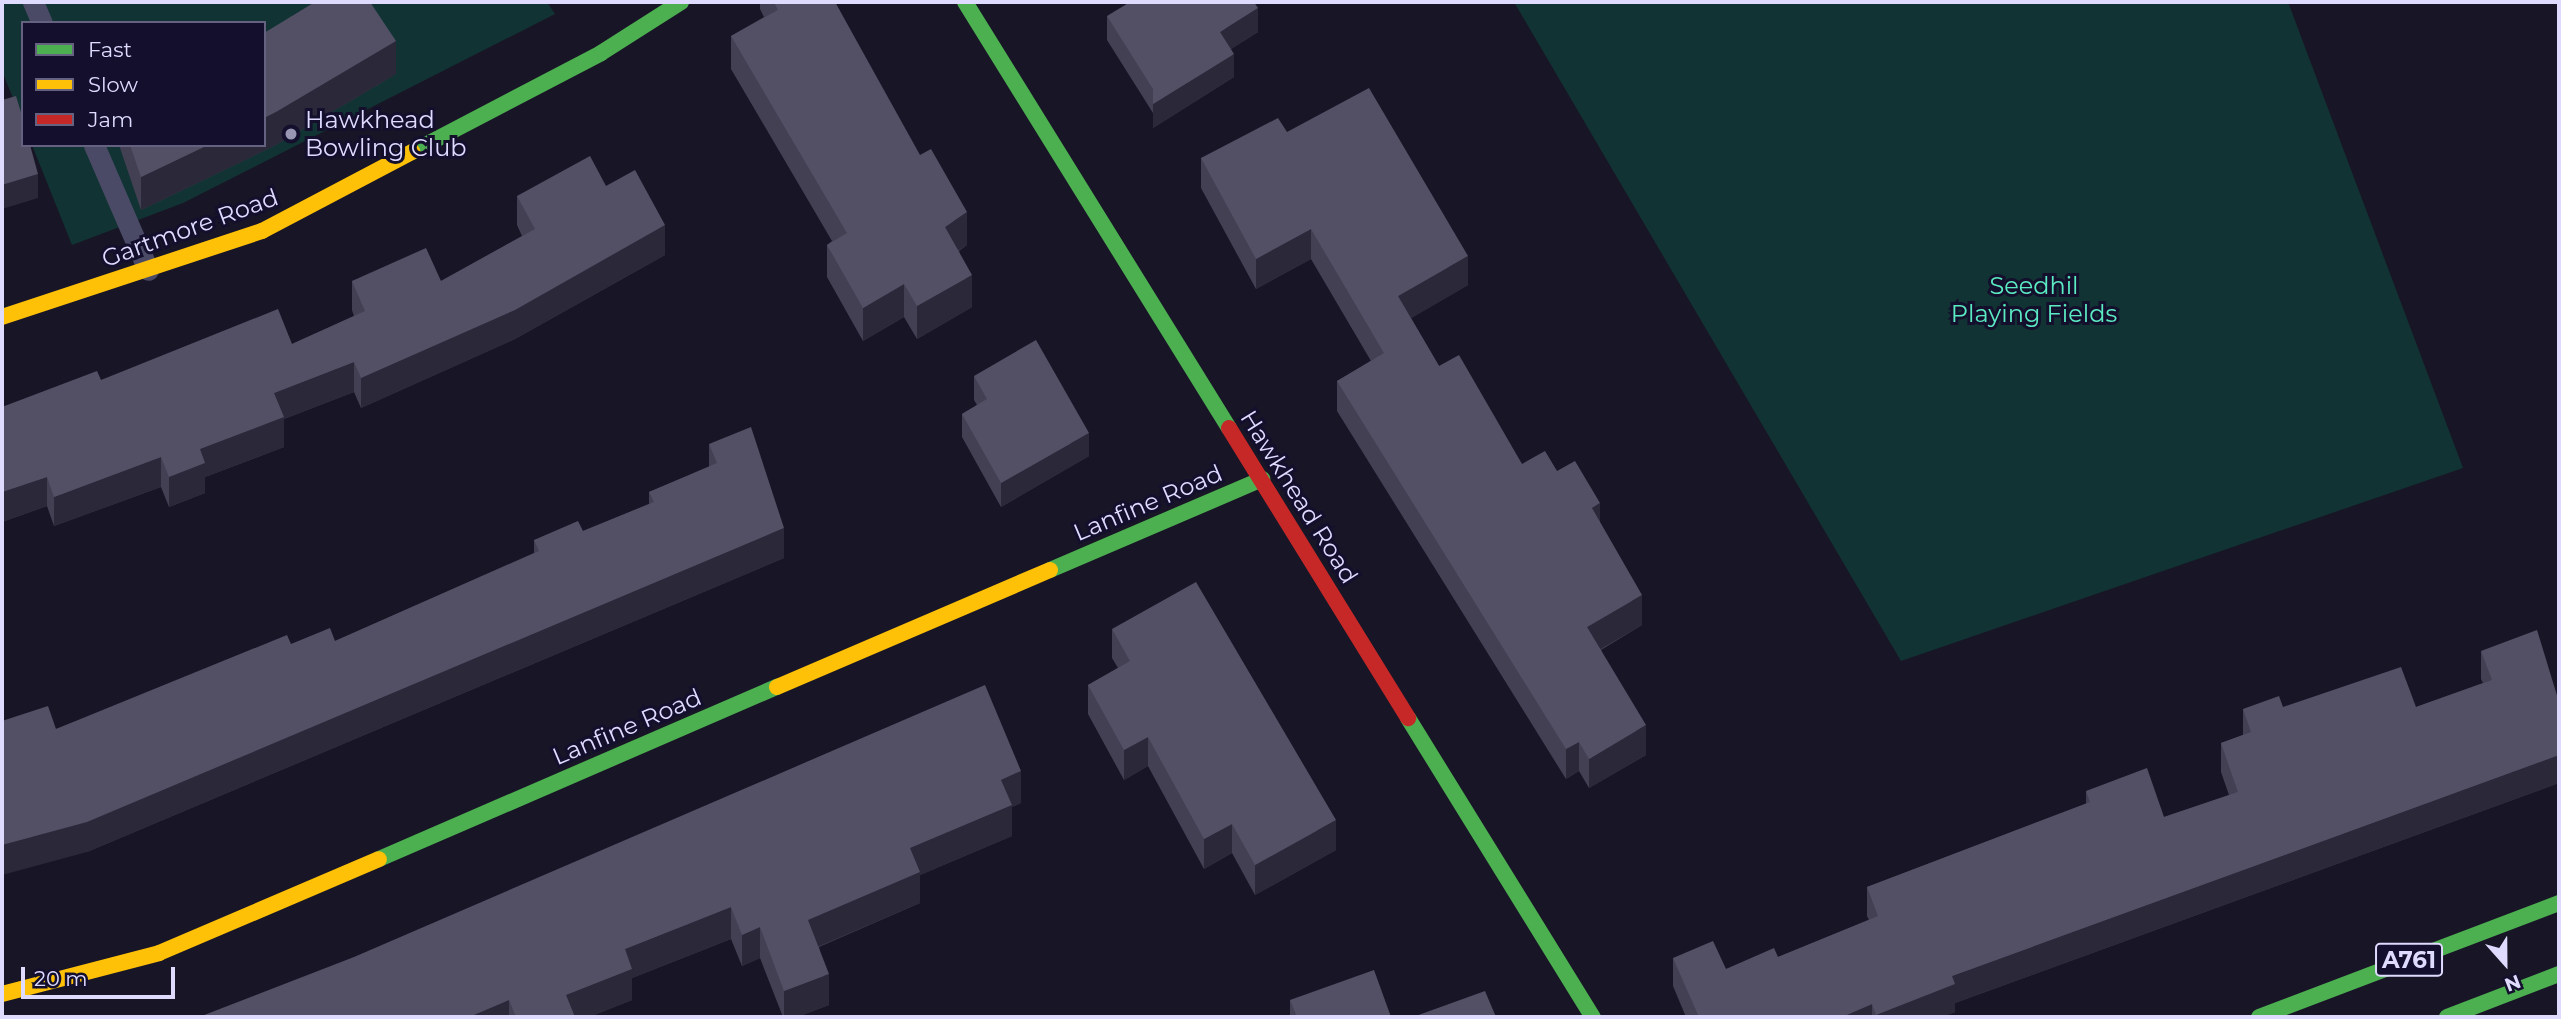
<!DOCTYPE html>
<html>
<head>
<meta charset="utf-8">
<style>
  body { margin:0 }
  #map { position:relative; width:2561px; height:1019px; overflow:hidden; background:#181626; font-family:Montserrat,sans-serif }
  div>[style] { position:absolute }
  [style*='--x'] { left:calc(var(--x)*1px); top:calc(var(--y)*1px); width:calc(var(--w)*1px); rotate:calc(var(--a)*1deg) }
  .green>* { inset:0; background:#123333 }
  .lane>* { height:21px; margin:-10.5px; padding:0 10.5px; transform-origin:10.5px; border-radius:10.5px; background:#4a4a67 }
  .fast>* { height:16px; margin:-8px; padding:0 8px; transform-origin:8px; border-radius:8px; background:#4caf50 }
  .slow>* { height:16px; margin:-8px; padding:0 8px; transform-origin:8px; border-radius:8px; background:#ffc107 }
  .jam>* { height:16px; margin:-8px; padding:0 8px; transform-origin:8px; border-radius:8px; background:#c62828 }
  .wall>* { inset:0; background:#434054 }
  .shaded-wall>* { inset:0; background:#2b283a }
  .building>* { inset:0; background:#535066 }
  .dots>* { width:19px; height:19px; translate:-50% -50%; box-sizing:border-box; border:4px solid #130f2d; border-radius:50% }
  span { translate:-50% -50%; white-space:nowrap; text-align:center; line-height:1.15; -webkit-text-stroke:6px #130f2d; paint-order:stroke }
  .shield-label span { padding:2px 5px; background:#130f2d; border:2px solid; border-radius:5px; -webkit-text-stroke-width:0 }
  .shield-label { font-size:23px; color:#dedbff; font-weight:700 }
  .poi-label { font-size:24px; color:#dedbff }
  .left { translate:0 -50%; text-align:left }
  .street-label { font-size:24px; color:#dedbff }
  .park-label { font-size:24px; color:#5bebc2 }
  .frame { position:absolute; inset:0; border:4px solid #dedbff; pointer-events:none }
  .legend { position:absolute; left:21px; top:21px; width:245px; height:126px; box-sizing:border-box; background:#130f2d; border:2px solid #646181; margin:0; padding:9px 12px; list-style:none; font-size:21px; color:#dedbff }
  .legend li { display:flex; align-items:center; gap:14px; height:35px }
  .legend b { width:35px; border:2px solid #646181 }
  .north { position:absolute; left:2470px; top:928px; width:70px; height:70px; -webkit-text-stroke:5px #130f2d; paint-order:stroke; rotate:159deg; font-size:19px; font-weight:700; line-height:28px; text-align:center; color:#dedbff }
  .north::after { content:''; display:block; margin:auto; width:24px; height:32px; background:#dedbff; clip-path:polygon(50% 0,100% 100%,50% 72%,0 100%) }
  .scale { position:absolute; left:21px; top:967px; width:154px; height:32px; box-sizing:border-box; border:4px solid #dedbff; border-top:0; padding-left:9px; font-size:21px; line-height:24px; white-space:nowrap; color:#dedbff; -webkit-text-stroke:5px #130f2d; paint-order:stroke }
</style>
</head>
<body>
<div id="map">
  <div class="green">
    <i style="clip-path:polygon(2px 2px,547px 2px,555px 14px,183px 203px,72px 245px,32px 145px,264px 145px,264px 23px,23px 23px,23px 123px,2px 71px)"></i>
    <i style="clip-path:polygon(1514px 2px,2288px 2px,2463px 468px,1901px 661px)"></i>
  </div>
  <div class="lane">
    <i style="--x:33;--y:2;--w:23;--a:67"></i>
    <i style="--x:94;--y:145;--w:136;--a:66.6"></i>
  </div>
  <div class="fast">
    <i style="--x:965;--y:2;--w:501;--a:58.21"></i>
    <i style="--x:412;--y:152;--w:213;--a:-27.6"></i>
    <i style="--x:601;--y:53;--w:95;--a:-32.5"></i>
    <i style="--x:1050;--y:570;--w:231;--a:-23.2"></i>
    <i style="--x:1408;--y:718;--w:352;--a:58.3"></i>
    <i style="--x:379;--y:859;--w:434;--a:-23.4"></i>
    <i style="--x:2259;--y:1017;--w:321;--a:-20.8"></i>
    <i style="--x:2447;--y:1017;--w:120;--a:-21"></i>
  </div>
  <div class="slow">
    <i style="--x:2;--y:317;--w:274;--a:-18.3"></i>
    <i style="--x:262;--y:231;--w:170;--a:-27.8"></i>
    <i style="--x:777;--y:687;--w:297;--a:-23.2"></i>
    <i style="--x:2;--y:994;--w:162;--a:-14.6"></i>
    <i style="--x:159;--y:953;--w:239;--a:-23.1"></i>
  </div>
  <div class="jam">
    <i style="--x:1229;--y:428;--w:341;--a:58.3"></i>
  </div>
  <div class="wall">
    <i style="clip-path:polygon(760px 2px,835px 2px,967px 245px,959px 251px,972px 307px,917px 339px,904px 317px,863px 341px,827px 277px,827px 245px,832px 241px,731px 69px,731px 36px,764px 17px,760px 9px)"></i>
    <i style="clip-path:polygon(1107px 16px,1258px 32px,1231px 49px,1234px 77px,1153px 128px,1153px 113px,1107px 40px)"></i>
    <i style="clip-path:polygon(396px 74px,276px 145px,141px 210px,119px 145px,264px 145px)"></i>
    <i style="clip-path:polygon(1287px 132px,1468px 285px,1411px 318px,1439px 366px,1522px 464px,1557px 471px,1600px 523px,1642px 625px,1601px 650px,1646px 755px,1589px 788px,1579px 771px,1566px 779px,1337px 411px,1337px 381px,1371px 361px,1311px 259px,1256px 289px,1201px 188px,1201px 158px)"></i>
    <i style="clip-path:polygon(606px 186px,665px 255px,515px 339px,361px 408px,354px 392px,284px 419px,284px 447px,205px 477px,205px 493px,169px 507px,161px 487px,54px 526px,47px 506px,2px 522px,2px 407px,101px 380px,292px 344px,354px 316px,352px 310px,352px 281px,441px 281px,522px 236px,517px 225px,517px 196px)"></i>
    <i style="clip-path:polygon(974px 376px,1089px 456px,1001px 507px,962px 437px,962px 414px,977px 405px,974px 400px)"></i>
    <i style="clip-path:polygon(709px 444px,784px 558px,87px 852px,56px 729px,291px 644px,335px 641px,534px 553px,534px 540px,583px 531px,649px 504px,649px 492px,709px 467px)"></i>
    <i style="clip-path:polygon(1112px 629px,1336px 850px,1255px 895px,1232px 853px,1204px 869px,1148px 766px,1124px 780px,1088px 714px,1088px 685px,1118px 668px,1112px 658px)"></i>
    <i style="clip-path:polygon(2481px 651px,2559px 702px,2559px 783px,1955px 1003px,1955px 1012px,1941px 1017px,1686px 1017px,1673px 986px,1673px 958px,1726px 969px,1778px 957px,1869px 920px,1867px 916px,1867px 887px,2086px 804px,2086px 791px,2164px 817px,2229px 795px,2221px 772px,2221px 743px,2243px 735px,2243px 709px,2283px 707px,2416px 707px,2483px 683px,2481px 679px)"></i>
    <i style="clip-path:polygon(1021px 803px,1012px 807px,1012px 836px,920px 875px,920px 903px,819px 947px,829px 1005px,797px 1017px,783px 1017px,760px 958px,742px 966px,731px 939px,632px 978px,632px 1000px,589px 1017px,199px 1017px)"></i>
    <i style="clip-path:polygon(1290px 1000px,1391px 1017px,1290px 1017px)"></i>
  </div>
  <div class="shaded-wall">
    <i style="clip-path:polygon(1258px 8px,1258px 32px,1220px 56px,1220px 32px)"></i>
    <i style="clip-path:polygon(396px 41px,396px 74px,276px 145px,141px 210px,141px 177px,208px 145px,264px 145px,264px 118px)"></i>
    <i style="clip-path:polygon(1234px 54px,1234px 77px,1153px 128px,1153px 104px)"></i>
    <i style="clip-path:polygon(38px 174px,38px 198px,2px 209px,2px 185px)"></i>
    <i style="clip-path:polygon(967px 212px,967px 245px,945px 259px,945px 227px)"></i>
    <i style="clip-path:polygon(665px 225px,665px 255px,515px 339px,361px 408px,361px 378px)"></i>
    <i style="clip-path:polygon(1311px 229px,1311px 259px,1256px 289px,1256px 259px)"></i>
    <i style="clip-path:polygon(1468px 256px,1468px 285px,1398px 326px,1398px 296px)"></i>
    <i style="clip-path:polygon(972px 275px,972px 307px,917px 339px,917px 306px)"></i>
    <i style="clip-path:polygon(904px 284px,904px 317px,863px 341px,863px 308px)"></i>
    <i style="clip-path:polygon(354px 362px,354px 392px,284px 419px,284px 447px,205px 477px,205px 493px,169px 507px,169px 477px,200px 449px,274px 393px)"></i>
    <i style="clip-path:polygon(1089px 433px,1089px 456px,1001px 507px,1001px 483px)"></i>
    <i style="clip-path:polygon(161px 457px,161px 487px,54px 526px,54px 497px)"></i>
    <i style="clip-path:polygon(47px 477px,47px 506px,2px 522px,2px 492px)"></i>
    <i style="clip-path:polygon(1600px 503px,1600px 533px,1592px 508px)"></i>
    <i style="clip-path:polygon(784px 528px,784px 558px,87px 852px,2px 875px,2px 845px)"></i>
    <i style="clip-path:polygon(1642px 595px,1642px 625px,1587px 657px,1587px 627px)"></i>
    <i style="clip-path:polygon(1646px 725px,1646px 755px,1589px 788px,1589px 759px)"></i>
    <i style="clip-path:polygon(1148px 737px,1148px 766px,1124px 780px,1124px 750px)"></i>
    <i style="clip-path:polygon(1579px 742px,1579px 771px,1566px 779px,1566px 749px)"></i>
    <i style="clip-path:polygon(2559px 755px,2559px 783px,1955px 1003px,1955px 1012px,1941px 1017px,1876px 1017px,1876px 1015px,1952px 976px)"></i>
    <i style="clip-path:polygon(1021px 771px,1021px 803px,1012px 807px,1012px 836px,920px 875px,920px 903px,808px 951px,808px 920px,910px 848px,1001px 780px)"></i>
    <i style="clip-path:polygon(1336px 820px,1336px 850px,1255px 895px,1255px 865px)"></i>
    <i style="clip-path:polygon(1232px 824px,1232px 853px,1204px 869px,1204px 839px)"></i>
    <i style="clip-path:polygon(731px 907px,731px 939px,632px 978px,632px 1000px,589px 1017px,566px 1017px,566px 995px,625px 949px)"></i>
    <i style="clip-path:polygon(760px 927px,760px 958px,742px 966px,742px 935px)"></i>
    <i style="clip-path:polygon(829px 974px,829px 1005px,797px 1017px,784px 1017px,784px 991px)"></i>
    <i style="clip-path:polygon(509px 1000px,509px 1017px,469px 1017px)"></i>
    <i style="clip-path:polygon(1872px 1004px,1872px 1017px,1842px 1017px)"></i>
  </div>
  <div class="building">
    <i style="clip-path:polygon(315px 2px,370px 2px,396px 41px,276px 112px,264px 118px,264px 33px)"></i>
    <i style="clip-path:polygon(774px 2px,835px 2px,920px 155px,931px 149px,967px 212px,945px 227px,972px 275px,917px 306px,904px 284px,863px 308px,827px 245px,847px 233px,731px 36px,778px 10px)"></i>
    <i style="clip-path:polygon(1130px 2px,1254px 2px,1258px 8px,1220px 32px,1234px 54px,1153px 104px,1153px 89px,1107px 16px)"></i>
    <i style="clip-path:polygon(1369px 88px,1468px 256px,1398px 296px,1439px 366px,1459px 355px,1522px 464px,1545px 451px,1557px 471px,1575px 461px,1600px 503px,1592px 508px,1642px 595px,1587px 627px,1646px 725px,1589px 759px,1579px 742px,1566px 749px,1337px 381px,1384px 353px,1311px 229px,1256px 259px,1201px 158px,1278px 118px,1287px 132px)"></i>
    <i style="clip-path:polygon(16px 96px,23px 119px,23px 145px,30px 145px,38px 174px,2px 185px,2px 100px)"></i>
    <i style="clip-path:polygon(130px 145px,208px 145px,141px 177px)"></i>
    <i style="clip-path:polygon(590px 156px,606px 186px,635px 170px,665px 225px,515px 310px,361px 378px,354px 362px,274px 393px,284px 417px,200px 449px,205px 463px,169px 477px,161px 457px,54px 497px,47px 477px,2px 492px,2px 407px,97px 371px,101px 380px,278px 309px,292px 344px,365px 311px,352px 281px,426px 248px,441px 281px,535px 229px,517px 196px)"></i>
    <i style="clip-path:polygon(1036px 340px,1089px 433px,1001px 483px,962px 414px,987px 399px,974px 376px)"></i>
    <i style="clip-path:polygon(751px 427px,784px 528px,87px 822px,2px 845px,2px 721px,48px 706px,56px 729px,287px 635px,291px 644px,330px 628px,335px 641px,539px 551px,534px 540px,578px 521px,583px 531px,654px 502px,649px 492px,717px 463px,709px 444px)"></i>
    <i style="clip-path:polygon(1196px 582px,1336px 820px,1255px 865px,1232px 824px,1204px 839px,1148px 737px,1124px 750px,1088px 685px,1130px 661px,1112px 629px)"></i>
    <i style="clip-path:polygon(2537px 630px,2559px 702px,2559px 755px,1952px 976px,1955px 984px,1876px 1015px,1872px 1004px,1842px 1017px,1699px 1017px,1673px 958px,1713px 941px,1726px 969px,1774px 948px,1778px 957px,1878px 916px,1867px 887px,2090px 802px,2086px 791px,2147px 768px,2164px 817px,2238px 792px,2221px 743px,2251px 732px,2243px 709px,2279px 696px,2283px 707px,2401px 667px,2416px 707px,2492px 680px,2481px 651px)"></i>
    <i style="clip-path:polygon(985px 685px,1021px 771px,1001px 780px,1012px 805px,910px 848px,920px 872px,808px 920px,829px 974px,784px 991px,760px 927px,742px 935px,731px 907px,625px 949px,632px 969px,566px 995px,575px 1017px,516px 1017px,509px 1000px,469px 1017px,199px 1017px,354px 957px)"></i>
    <i style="clip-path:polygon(1374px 970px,1391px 1017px,1297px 1017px,1290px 1000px)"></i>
    <i style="clip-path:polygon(1485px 991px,1496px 1017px,1413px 1017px)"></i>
  </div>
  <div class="dots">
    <i style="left:291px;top:134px;background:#9996b3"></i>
  </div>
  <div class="shield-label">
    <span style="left:2409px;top:960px">A761</span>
  </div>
  <div class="poi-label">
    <span class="left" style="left:305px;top:134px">Hawkhead<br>Bowling Club</span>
  </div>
  <div class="street-label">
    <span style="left:190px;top:228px;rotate:-20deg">Gartmore Road</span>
    <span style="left:1299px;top:497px;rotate:58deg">Hawkhead Road</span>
    <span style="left:1148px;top:503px;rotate:-23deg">Lanfine Road</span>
    <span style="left:627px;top:727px;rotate:-23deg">Lanfine Road</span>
  </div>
  <div class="park-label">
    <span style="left:2034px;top:300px">Seedhil<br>Playing Fields</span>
  </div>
  <div class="frame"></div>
  <ul class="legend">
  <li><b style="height:9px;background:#4caf50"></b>Fast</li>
  <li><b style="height:9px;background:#ffc107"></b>Slow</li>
  <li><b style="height:9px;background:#c62828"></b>Jam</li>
  </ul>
  <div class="north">N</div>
  <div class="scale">20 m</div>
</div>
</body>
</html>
